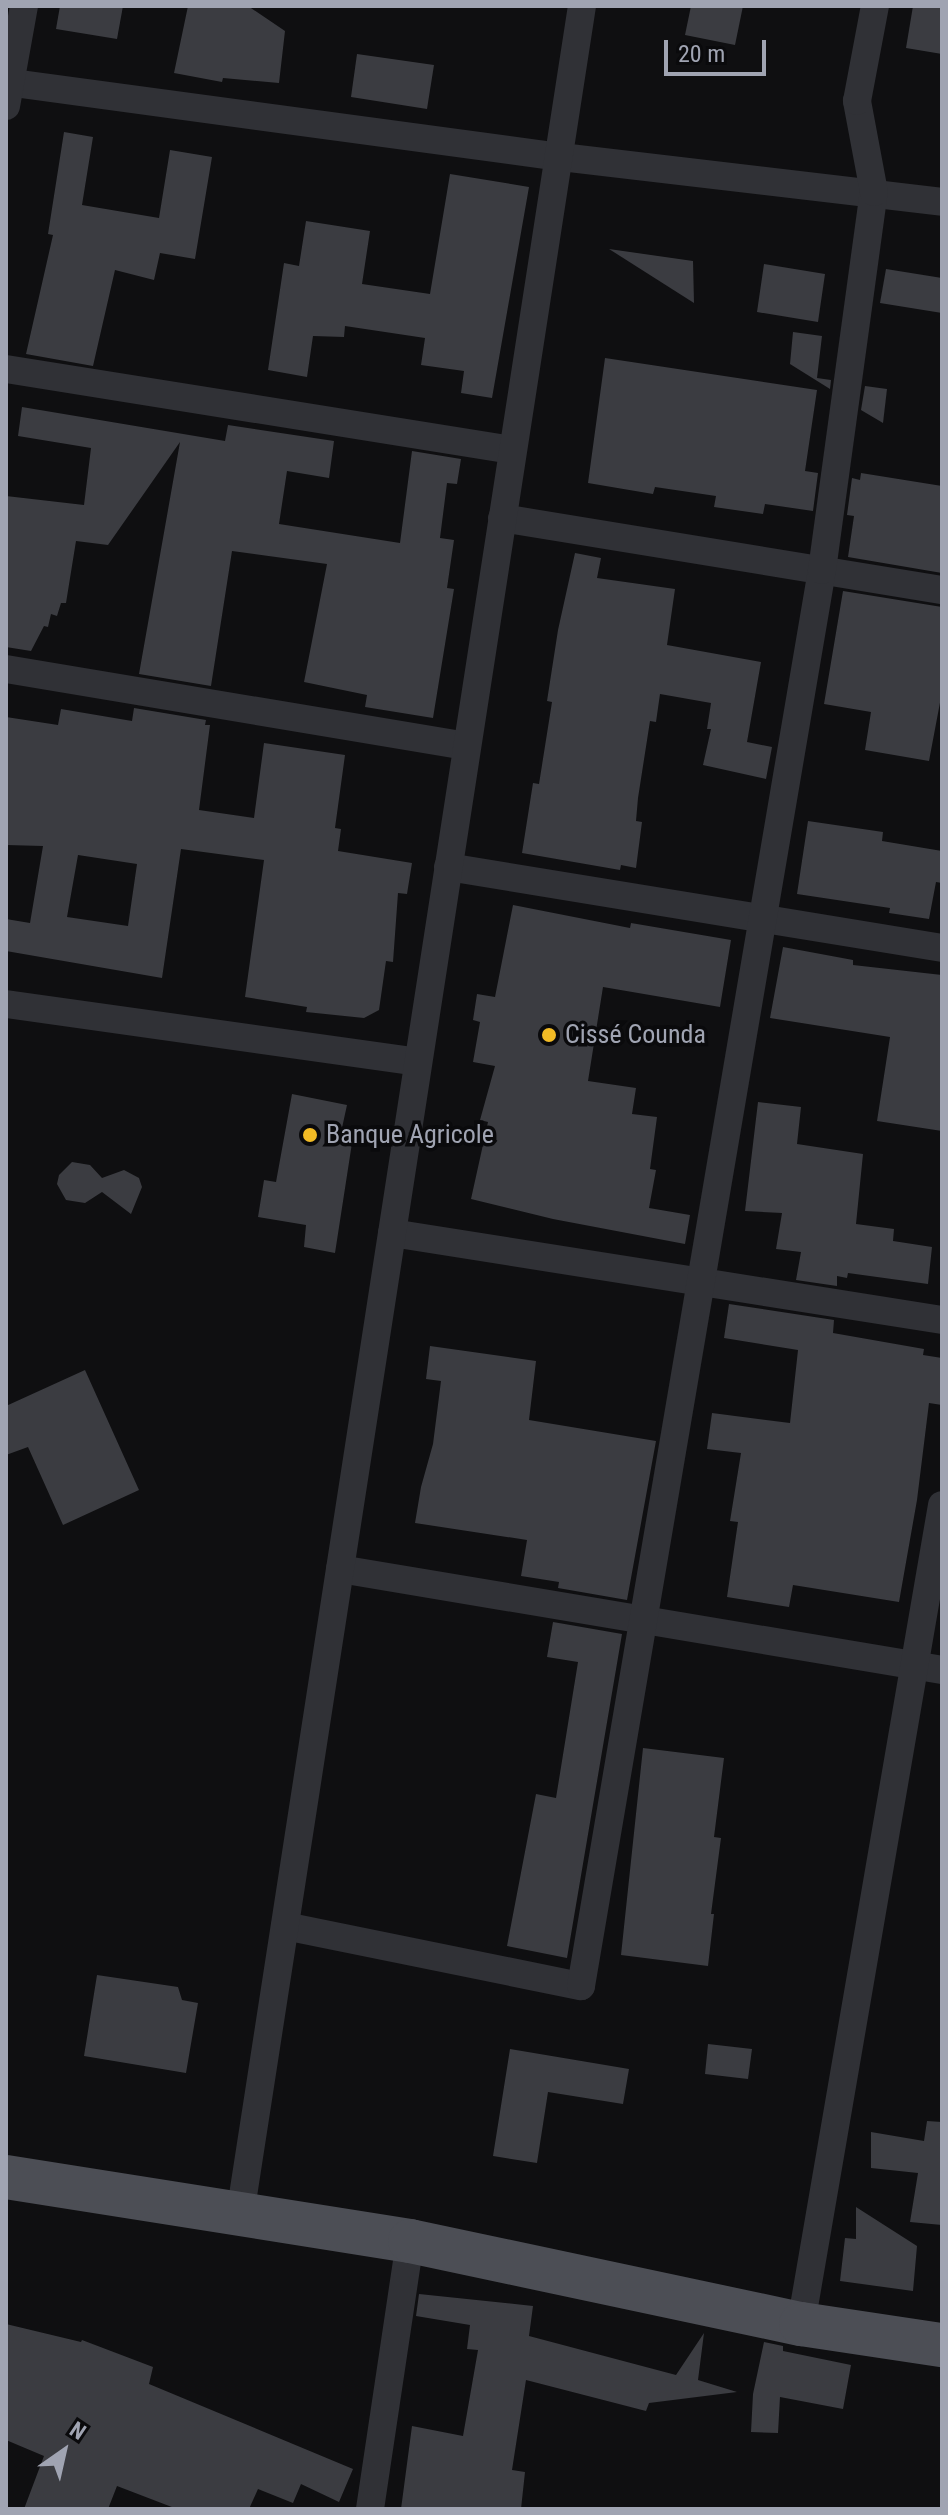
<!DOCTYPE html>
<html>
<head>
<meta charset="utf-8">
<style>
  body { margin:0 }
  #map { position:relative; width:948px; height:2515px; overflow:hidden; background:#0f0f11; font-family:"Roboto Condensed",sans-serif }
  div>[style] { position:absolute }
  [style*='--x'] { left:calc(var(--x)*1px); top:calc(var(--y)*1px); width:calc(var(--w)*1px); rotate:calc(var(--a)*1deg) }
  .building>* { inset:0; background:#3b3c41 }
  .street>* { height:28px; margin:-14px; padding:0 14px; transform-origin:14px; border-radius:14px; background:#303136 }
  .primary>* { height:44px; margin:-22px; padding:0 22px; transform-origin:22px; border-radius:22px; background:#4c4e55 }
  .dots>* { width:22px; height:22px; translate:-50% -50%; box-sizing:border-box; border:4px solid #0a0a0c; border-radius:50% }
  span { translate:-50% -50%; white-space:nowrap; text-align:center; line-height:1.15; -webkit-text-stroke:7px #0a0a0c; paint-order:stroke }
  .poi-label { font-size:26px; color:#a0a4b2 }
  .left { translate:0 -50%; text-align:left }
  .frame { position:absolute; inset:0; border:8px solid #a0a4b2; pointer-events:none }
  .north { position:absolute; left:24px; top:2411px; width:80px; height:80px; -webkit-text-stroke:6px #0a0a0c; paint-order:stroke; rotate:34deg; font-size:22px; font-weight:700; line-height:32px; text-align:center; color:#a0a4b2 }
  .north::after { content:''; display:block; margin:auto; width:28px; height:36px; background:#a0a4b2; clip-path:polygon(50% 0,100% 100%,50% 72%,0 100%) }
  .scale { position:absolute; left:664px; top:40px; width:102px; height:36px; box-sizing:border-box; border:4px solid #a0a4b2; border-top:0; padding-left:10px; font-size:24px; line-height:28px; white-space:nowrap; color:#a0a4b2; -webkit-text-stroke:6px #0a0a0c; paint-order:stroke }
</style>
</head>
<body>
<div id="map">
  <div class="building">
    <i style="clip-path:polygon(60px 6px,123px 6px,117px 39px,56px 29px)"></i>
    <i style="clip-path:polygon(188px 6px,248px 6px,285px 31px,279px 83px,223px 78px,222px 82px,174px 73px)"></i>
    <i style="clip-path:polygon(691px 6px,743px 6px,735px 45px,685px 35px)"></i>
    <i style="clip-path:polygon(913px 6px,942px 6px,942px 54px,906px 48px)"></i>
    <i style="clip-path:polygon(357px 54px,434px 65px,427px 109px,351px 97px)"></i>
    <i style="clip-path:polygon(64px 132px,93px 137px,82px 205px,159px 218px,170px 150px,212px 157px,195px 259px,160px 253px,154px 280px,115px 270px,93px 366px,26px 354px,53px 235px,48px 234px)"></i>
    <i style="clip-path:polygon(450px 174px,529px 187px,492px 398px,461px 393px,464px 371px,421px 365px,425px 338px,345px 326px,344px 337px,313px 336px,307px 377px,268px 370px,284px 263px,299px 266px,306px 221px,370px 231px,362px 284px,430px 294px)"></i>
    <i style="clip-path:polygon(609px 249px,693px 261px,694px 303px)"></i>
    <i style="clip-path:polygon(764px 264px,825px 274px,818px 322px,757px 312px)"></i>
    <i style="clip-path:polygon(886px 269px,942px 278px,942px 313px,880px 303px)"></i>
    <i style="clip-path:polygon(793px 332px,822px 336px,817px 378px,831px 380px,830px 389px,790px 364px)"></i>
    <i style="clip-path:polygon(605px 358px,817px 390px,805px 471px,818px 473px,813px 511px,765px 504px,763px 514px,714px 507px,716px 496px,655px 487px,653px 494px,588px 483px)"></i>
    <i style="clip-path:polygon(865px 386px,887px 389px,883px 423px,861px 410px)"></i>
    <i style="clip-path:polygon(22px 407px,225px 441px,228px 425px,334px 441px,329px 478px,287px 471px,279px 524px,400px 543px,412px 451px,461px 459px,457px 484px,447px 483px,440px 538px,454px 540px,447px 588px,454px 589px,433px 718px,365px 707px,367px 695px,304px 682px,327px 564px,232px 551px,211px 686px,139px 674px,180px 442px,108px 545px,76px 541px,66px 603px,61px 603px,57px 616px,51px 614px,48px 627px,44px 626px,31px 651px,6px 647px,6px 496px,84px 505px,91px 448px,18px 436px)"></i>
    <i style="clip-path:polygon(861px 473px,942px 486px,942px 573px,848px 557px,854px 516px,847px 515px,852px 478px,860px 480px)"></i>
    <i style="clip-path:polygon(575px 553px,601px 558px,597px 578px,675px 589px,667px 645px,761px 662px,747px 742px,772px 747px,766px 779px,703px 765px,711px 729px,707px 729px,711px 703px,660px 694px,656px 722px,650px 721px,638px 798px,636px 821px,642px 822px,636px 868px,621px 865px,620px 870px,522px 853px,533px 783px,539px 784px,552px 702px,547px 701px,558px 630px)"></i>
    <i style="clip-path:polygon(843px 591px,942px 607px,942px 692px,929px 761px,865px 750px,871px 712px,824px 704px)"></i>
    <i style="clip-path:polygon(evenodd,134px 708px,206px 720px,205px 725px,210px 725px,199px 810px,254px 818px,264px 743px,345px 755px,335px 828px,341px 829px,338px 851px,412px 863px,407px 894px,398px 893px,393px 962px,386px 961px,379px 1010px,364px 1018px,306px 1012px,307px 1007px,245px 997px,264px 860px,181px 849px,162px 978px,6px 951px,6px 919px,30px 923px,43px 846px,6px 845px,6px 717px,58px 725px,61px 709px,132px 721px,134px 708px,78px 855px,137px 864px,128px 926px,67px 917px,78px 855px)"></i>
    <i style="clip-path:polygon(808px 821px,883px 832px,882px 841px,942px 851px,942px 883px,936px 882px,929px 919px,889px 913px,890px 908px,797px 894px)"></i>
    <i style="clip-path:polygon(513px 905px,630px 928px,631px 923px,731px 940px,720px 1007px,603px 987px,588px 1081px,636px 1088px,632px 1114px,657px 1117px,650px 1169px,656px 1170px,649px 1208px,690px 1215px,685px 1244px,553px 1219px,471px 1199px,488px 1122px,480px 1120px,495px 1066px,473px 1062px,480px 1022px,473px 1020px,477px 994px,495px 997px)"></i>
    <i style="clip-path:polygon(783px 947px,853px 960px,853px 965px,942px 975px,942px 1131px,877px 1121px,890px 1037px,770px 1018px)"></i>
    <i style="clip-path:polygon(292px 1094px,347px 1105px,342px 1128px,354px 1130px,335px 1253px,304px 1247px,306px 1225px,258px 1217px,264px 1180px,276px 1182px)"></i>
    <i style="clip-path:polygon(758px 1102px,801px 1107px,797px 1144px,863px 1154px,856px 1224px,894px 1229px,893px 1241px,932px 1247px,928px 1284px,848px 1273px,847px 1278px,837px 1276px,837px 1286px,796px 1280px,801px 1252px,776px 1249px,782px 1213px,745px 1211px)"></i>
    <i style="clip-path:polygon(72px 1162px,90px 1165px,102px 1178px,124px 1170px,139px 1178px,142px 1187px,131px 1214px,102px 1192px,85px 1203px,66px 1200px,57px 1184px,59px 1175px)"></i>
    <i style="clip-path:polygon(729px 1304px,834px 1320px,833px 1333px,924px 1349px,923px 1355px,942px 1358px,942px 1405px,929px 1403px,917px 1500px,899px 1602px,793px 1585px,789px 1607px,727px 1597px,738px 1522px,730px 1521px,741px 1453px,707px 1449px,712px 1413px,790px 1423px,798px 1350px,724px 1338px)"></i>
    <i style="clip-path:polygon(430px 1346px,536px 1361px,529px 1420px,656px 1441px,627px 1600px,558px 1588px,559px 1582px,521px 1576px,527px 1540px,415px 1523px,421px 1487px,433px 1444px,441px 1381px,426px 1379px)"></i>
    <i style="clip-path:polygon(85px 1370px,139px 1490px,63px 1525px,28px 1447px,6px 1455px,6px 1406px)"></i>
    <i style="clip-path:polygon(553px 1622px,622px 1634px,567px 1958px,507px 1946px,536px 1794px,556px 1798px,578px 1662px,547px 1657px)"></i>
    <i style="clip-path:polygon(643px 1748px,724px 1758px,714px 1837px,721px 1838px,711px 1914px,714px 1914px,708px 1966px,621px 1955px)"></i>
    <i style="clip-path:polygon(97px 1975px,178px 1987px,182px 2000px,198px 2003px,186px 2073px,84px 2056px)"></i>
    <i style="clip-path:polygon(708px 2044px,752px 2049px,748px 2079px,705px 2074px)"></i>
    <i style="clip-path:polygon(510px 2049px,629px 2069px,623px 2104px,548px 2092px,537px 2163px,493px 2156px)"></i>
    <i style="clip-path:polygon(927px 2121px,942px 2122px,942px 2225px,910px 2222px,918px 2173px,871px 2168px,871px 2132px,924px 2141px)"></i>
    <i style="clip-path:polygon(856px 2207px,917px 2246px,913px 2291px,840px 2281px,845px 2238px,856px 2239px)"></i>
    <i style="clip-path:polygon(419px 2294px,533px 2306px,529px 2336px,676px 2375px,704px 2333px,698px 2380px,737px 2392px,649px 2403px,646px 2411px,526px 2380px,512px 2470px,525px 2472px,521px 2509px,401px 2509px,412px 2426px,463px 2436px,478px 2350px,467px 2349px,470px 2325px,416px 2316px)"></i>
    <i style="clip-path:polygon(6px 2324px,81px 2342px,82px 2340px,153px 2367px,149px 2384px,353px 2469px,339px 2502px,301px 2484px,293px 2503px,258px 2489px,249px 2509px,177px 2509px,117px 2486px,108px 2509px,24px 2509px,44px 2456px,6px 2440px)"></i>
    <i style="clip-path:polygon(764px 2342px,783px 2346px,783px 2351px,851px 2365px,843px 2409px,780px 2397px,778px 2433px,751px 2432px,753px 2394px)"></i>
  </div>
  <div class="street">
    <i style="--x:6;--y:82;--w:560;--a:7.7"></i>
    <i style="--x:561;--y:157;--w:384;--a:6.7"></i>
    <i style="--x:6;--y:106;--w:102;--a:-79.8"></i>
    <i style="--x:6;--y:369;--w:512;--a:9.09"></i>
    <i style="--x:502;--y:518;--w:446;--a:9.3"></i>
    <i style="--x:6;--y:669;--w:466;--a:9.5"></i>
    <i style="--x:448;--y:867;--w:501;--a:9.31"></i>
    <i style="--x:6;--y:1004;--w:416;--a:8"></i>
    <i style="--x:392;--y:1233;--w:557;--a:8.99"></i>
    <i style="--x:340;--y:1569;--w:610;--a:9.52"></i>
    <i style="--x:285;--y:1926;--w:302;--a:11.5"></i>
    <i style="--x:581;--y:1986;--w:1436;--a:-80.34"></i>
    <i style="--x:822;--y:570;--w:382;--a:-82.2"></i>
    <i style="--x:874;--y:192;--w:93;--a:-100.6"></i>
    <i style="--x:857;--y:101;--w:97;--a:-79.3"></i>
    <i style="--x:240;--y:2215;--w:2235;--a:-81.2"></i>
    <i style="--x:801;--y:2324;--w:831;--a:-80.23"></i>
    <i style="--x:370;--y:2509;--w:271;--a:-81.5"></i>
  </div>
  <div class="primary">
    <i style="--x:6;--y:2177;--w:409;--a:9"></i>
    <i style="--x:410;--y:2241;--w:400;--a:12"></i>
    <i style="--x:801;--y:2324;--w:143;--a:8.5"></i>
  </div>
  <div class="dots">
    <i style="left:549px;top:1035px;background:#f2bb25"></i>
    <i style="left:310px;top:1135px;background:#f2bb25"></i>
  </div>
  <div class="poi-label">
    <span class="left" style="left:565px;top:1035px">Cissé Counda</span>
    <span class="left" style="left:326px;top:1135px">Banque Agricole</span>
  </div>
  <div class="frame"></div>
  <div class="north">N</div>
  <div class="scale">20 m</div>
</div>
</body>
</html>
